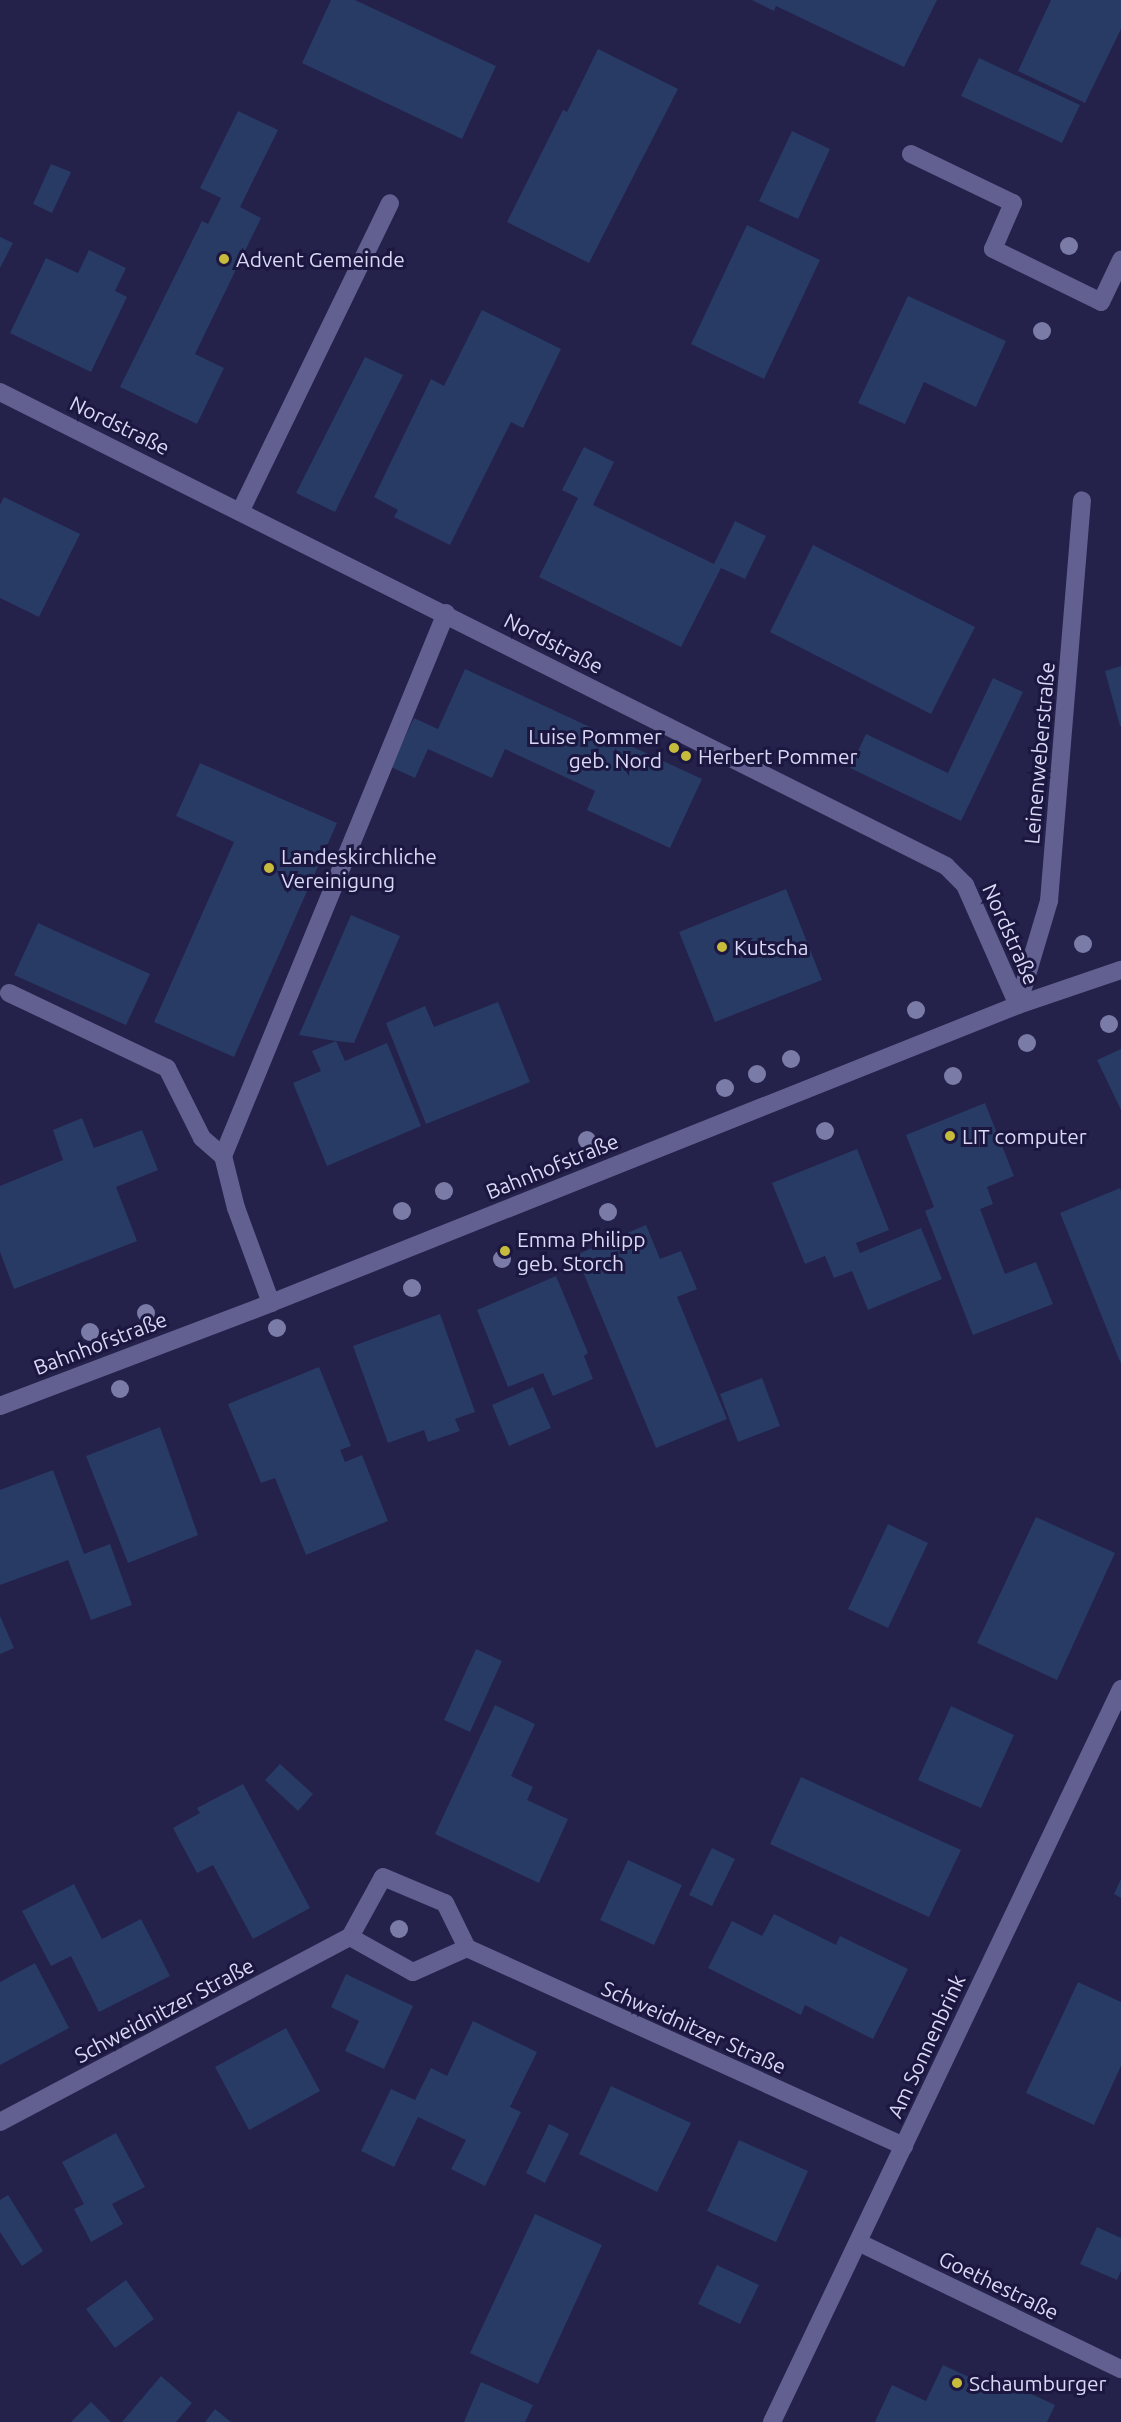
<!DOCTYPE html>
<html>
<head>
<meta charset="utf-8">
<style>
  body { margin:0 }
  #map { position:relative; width:1121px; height:2422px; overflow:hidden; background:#24214b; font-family:Ubuntu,sans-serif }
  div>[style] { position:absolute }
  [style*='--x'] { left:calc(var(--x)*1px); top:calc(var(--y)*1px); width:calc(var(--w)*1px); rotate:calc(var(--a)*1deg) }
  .building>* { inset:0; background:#283b64 }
  .lane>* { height:18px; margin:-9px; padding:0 9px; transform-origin:9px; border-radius:9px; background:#616090 }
  .street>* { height:18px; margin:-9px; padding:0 9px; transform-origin:9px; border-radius:9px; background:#616090 }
  .trees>* { width:18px; height:18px; margin:-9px; border-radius:50%; background:#7b7ba7 }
  .dots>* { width:16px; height:16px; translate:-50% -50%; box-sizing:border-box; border:3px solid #1b1740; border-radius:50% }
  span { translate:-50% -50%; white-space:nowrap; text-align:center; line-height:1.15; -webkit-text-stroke:6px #1b1740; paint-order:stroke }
  .poi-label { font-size:21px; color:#d9d9f5 }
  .left { translate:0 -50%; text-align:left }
  .right { translate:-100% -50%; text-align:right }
  .street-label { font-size:21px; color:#d9d9f5 }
</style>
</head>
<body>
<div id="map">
  <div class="building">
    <i style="clip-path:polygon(331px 0,355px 0,496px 66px,462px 139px,302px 63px)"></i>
    <i style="clip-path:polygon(752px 0,937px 0,904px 67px,776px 6px,774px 11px)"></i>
    <i style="clip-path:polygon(1051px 0,1121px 0,1121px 29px,1085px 103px,1018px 71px)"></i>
    <i style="clip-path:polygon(598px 49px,678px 89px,589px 263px,507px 222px,563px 110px,567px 112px)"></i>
    <i style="clip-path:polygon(979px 58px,1080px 105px,1062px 143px,961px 96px)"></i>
    <i style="clip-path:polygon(238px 111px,278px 130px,240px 207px,261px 218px,195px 354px,224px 368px,197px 424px,120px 387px,202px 221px,208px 224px,221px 198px,200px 188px)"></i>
    <i style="clip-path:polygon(792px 131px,830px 149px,798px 219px,759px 201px)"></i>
    <i style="clip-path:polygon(51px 164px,71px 172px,52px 213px,33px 204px)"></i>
    <i style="clip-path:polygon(747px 225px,820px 260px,764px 379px,691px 344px)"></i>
    <i style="clip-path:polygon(0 237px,13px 243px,0 268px)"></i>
    <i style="clip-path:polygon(89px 250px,126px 268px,115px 291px,127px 297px,91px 372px,10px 333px,46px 258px,78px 273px)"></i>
    <i style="clip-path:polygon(908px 296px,1006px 341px,976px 407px,924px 382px,905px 424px,858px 403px)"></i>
    <i style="clip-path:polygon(482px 310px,561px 349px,523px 428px,511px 422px,450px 545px,394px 517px,398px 510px,374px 497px,431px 379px,444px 386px)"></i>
    <i style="clip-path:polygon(365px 357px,403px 375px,335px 512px,296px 493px)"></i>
    <i style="clip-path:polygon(584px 447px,614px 462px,593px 505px,714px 564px,735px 521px,766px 536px,745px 579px,721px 568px,681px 647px,539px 577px,578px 498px,562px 490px)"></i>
    <i style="clip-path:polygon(4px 497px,80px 534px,39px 617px,0 598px,0 505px)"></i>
    <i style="clip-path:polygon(813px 545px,975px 627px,931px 714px,770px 632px)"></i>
    <i style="clip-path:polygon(1121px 666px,1121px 726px,1120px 726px,1105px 671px)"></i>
    <i style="clip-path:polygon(465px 669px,702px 779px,670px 848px,587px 810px,595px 791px,505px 749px,492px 778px,428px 749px,415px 778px,391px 767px,414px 718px,438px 729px)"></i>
    <i style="clip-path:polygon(993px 678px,1023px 692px,961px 821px,850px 768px,866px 734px,948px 773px)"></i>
    <i style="clip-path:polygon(200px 763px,337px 823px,234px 1057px,154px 1022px,234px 842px,176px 816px)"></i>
    <i style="clip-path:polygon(786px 889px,822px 980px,715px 1022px,679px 932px)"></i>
    <i style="clip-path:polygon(351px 915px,400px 936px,354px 1043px,336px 1041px,345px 1061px,387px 1043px,421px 1126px,327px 1166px,293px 1083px,321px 1071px,312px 1051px,336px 1041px,299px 1035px)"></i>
    <i style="clip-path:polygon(38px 923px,150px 974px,126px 1025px,14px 975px)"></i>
    <i style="clip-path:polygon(498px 1002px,530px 1082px,426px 1124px,386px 1023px,425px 1006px,434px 1027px)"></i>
    <i style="clip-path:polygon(1121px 1049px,1121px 1110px,1097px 1060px)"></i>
    <i style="clip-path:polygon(985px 1103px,1014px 1176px,987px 1187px,993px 1204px,980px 1209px,1005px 1274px,1036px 1262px,1053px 1304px,973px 1335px,925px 1211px,934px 1207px,906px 1135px)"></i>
    <i style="clip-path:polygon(82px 1118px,94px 1148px,142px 1130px,158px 1170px,116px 1187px,137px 1241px,14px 1289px,0 1252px,0 1186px,63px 1160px,53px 1130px)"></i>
    <i style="clip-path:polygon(857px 1149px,889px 1230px,856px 1243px,860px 1253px,921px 1228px,942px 1279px,868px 1310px,852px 1271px,834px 1278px,825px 1256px,805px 1264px,772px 1183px)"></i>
    <i style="clip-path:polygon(1120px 1188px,1121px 1191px,1121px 1364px,1060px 1213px)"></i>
    <i style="clip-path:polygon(646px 1225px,660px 1259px,681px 1251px,697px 1289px,677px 1297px,727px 1419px,656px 1448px,576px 1255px)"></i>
    <i style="clip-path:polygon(556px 1276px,588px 1353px,584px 1356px,593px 1379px,553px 1396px,543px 1373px,508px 1387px,477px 1310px)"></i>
    <i style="clip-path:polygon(440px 1314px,475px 1412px,455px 1419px,460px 1431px,428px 1442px,424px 1430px,388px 1443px,353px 1346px)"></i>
    <i style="clip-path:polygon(319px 1367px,351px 1446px,340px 1450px,345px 1462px,362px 1455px,388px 1521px,306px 1555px,275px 1478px,261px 1483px,228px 1404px)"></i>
    <i style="clip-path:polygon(762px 1378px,780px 1426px,738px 1442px,720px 1394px)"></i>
    <i style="clip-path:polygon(533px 1387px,551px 1428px,509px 1446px,492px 1405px)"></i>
    <i style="clip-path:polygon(160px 1427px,198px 1535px,128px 1563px,86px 1456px)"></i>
    <i style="clip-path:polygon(53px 1470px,84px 1554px,110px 1544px,132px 1605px,91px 1620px,68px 1560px,0 1585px,0 1490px)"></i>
    <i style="clip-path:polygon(1036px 1517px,1115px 1553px,1057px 1680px,977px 1643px)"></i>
    <i style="clip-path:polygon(888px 1524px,928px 1543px,888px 1628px,848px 1609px)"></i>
    <i style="clip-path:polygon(0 1616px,14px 1648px,0 1654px)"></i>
    <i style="clip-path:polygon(476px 1649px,502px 1661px,470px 1732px,444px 1720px)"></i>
    <i style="clip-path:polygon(495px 1705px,535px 1724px,511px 1776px,533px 1787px,527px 1800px,568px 1819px,539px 1883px,435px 1834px)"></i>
    <i style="clip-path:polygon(951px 1706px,1014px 1735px,981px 1808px,918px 1780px)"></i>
    <i style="clip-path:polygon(280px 1764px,313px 1794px,298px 1811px,265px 1780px)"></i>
    <i style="clip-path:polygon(801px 1777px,961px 1850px,929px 1917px,770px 1844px)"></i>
    <i style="clip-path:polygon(243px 1784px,310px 1908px,253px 1939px,213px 1865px,197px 1873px,173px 1828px,200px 1813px,197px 1808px)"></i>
    <i style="clip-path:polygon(712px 1848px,735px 1859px,712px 1906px,689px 1895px)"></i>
    <i style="clip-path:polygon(628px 1860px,682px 1885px,654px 1945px,600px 1920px)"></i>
    <i style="clip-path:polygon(1121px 1879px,1121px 1898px,1114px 1894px)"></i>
    <i style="clip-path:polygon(74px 1884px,102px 1939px,141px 1919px,170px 1976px,99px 2012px,71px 1956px,51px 1966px,22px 1911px)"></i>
    <i style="clip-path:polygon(774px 1914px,836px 1945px,840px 1936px,908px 1969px,873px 2039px,805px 2005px,801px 2015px,708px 1968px,732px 1921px,762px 1936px)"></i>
    <i style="clip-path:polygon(35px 1963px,69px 2028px,0 2065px,0 1982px)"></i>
    <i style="clip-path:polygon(346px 1974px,413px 2006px,384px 2069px,345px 2051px,359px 2021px,331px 2007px)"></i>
    <i style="clip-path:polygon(1078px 1982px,1121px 2002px,1121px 2066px,1094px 2125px,1026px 2093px)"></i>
    <i style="clip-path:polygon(473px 2021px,537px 2052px,510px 2107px,521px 2112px,485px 2186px,451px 2169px,466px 2140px,418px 2117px,394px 2167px,361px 2151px,391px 2089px,415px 2100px,431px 2068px,447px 2076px)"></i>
    <i style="clip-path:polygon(286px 2028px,320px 2091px,249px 2130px,215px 2067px)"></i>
    <i style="clip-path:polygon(611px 2086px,691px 2123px,657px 2192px,579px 2154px)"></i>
    <i style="clip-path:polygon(549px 2124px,569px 2134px,545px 2183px,526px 2173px)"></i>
    <i style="clip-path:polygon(116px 2133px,145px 2187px,112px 2204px,123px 2224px,91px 2242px,74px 2209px,84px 2204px,62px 2162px)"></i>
    <i style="clip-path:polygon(739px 2140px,808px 2171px,776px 2242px,707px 2211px)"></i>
    <i style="clip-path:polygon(8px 2195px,43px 2251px,22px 2266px,0 2232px,0 2200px)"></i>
    <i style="clip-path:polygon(535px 2214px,602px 2245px,538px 2384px,470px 2353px)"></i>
    <i style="clip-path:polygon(1097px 2227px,1121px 2238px,1121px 2271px,1117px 2280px,1080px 2264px)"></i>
    <i style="clip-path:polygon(717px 2265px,759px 2285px,740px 2324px,698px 2304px)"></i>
    <i style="clip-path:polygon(126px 2280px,154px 2319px,115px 2348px,86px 2309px)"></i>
    <i style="clip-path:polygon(943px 2365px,997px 2390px,1001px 2380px,1055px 2405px,1047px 2422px,875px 2422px,892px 2385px,926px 2401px)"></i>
    <i style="clip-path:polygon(161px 2376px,192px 2403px,176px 2422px,122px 2422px)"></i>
    <i style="clip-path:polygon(481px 2382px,533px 2405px,525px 2422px,464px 2422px)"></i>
    <i style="clip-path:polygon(91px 2402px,111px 2422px,71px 2422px)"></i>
    <i style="clip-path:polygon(215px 2409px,231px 2422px,205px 2422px)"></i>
  </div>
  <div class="lane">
    <i style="--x:241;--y:510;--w:341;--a:-64.1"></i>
    <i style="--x:9;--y:993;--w:175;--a:25.4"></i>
    <i style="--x:167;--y:1068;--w:78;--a:63.4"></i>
    <i style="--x:202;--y:1138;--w:28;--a:41"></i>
    <i style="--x:1018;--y:1005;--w:109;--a:-73.4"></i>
    <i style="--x:1049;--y:901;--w:402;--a:-85.3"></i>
    <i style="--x:271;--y:1303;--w:101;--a:-110.2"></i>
    <i style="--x:236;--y:1208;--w:54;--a:-104"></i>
    <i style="--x:223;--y:1156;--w:587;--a:-67.67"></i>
  </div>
  <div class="street">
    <i style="--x:911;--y:154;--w:113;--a:25.7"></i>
    <i style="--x:1013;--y:203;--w:50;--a:113.5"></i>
    <i style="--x:993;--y:249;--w:120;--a:26.1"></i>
    <i style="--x:1101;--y:302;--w:47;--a:-64.5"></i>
    <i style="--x:0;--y:392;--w:1058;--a:26.61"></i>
    <i style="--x:946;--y:866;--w:27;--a:45"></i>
    <i style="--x:965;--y:885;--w:131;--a:66.2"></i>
    <i style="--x:0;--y:1406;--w:290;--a:-20.8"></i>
    <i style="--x:271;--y:1303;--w:804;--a:-21.75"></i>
    <i style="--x:1018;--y:1005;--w:109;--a:-18.8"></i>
    <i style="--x:350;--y:1937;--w:68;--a:-61.2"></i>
    <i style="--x:383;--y:1877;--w:67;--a:22.8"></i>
    <i style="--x:445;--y:1903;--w:50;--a:63.9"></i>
    <i style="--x:0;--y:2122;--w:396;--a:-27.9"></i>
    <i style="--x:350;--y:1937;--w:72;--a:29.1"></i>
    <i style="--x:413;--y:1972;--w:59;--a:-24"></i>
    <i style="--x:467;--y:1948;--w:480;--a:24.4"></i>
    <i style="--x:858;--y:2242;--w:292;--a:25.8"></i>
    <i style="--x:772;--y:2422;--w:812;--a:-64.54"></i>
  </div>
  <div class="trees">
    <i style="left:1069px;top:246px"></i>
    <i style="left:1042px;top:331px"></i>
    <i style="left:1083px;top:944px"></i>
    <i style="left:916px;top:1010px"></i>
    <i style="left:1109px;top:1024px"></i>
    <i style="left:1027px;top:1043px"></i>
    <i style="left:791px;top:1059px"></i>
    <i style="left:757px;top:1074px"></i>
    <i style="left:953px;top:1076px"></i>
    <i style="left:725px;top:1088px"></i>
    <i style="left:825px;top:1131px"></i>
    <i style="left:587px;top:1140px"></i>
    <i style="left:444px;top:1191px"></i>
    <i style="left:402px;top:1211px"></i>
    <i style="left:608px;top:1212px"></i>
    <i style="left:502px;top:1259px"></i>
    <i style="left:412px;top:1288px"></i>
    <i style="left:146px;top:1313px"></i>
    <i style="left:277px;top:1328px"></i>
    <i style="left:90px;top:1332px"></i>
    <i style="left:120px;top:1389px"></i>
    <i style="left:399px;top:1929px"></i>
  </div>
  <div class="dots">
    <i style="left:224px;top:259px;background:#c7bb3c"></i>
    <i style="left:674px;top:748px;background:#c7bb3c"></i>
    <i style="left:686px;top:756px;background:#c7bb3c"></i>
    <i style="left:269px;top:868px;background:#c7bb3c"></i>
    <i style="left:722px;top:947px;background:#c7bb3c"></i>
    <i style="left:950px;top:1136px;background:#c7bb3c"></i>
    <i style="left:505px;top:1251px;background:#c7bb3c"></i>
    <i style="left:957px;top:2383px;background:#c7bb3c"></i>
  </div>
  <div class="poi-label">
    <span class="left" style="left:236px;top:259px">Advent Gemeinde</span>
    <span class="right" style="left:662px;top:748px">Luise Pommer<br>geb. Nord</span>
    <span class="left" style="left:698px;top:756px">Herbert Pommer</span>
    <span class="left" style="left:281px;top:868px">Landeskirchliche<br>Vereinigung</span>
    <span class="left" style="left:734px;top:947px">Kutscha</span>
    <span class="left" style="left:962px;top:1136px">LIT computer</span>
    <span class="left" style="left:517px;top:1251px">Emma Philipp<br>geb. Storch</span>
    <span class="left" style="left:969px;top:2383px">Schaumburger</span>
  </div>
  <div class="street-label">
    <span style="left:120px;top:425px;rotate:26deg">Nordstraße</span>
    <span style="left:554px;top:643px;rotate:27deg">Nordstraße</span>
    <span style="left:1039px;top:753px;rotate:-85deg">Leinenweberstraße</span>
    <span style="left:1011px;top:934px;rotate:66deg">Nordstraße</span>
    <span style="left:552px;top:1166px;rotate:-22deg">Bahnhofstraße</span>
    <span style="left:100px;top:1343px;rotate:-21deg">Bahnhofstraße</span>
    <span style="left:164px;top:2010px;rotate:-28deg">Schweidnitzer Straße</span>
    <span style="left:694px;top:2027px;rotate:24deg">Schweidnitzer Straße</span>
    <span style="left:926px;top:2046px;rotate:-65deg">Am Sonnenbrink</span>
    <span style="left:999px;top:2285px;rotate:26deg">Goethestraße</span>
  </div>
</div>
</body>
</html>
